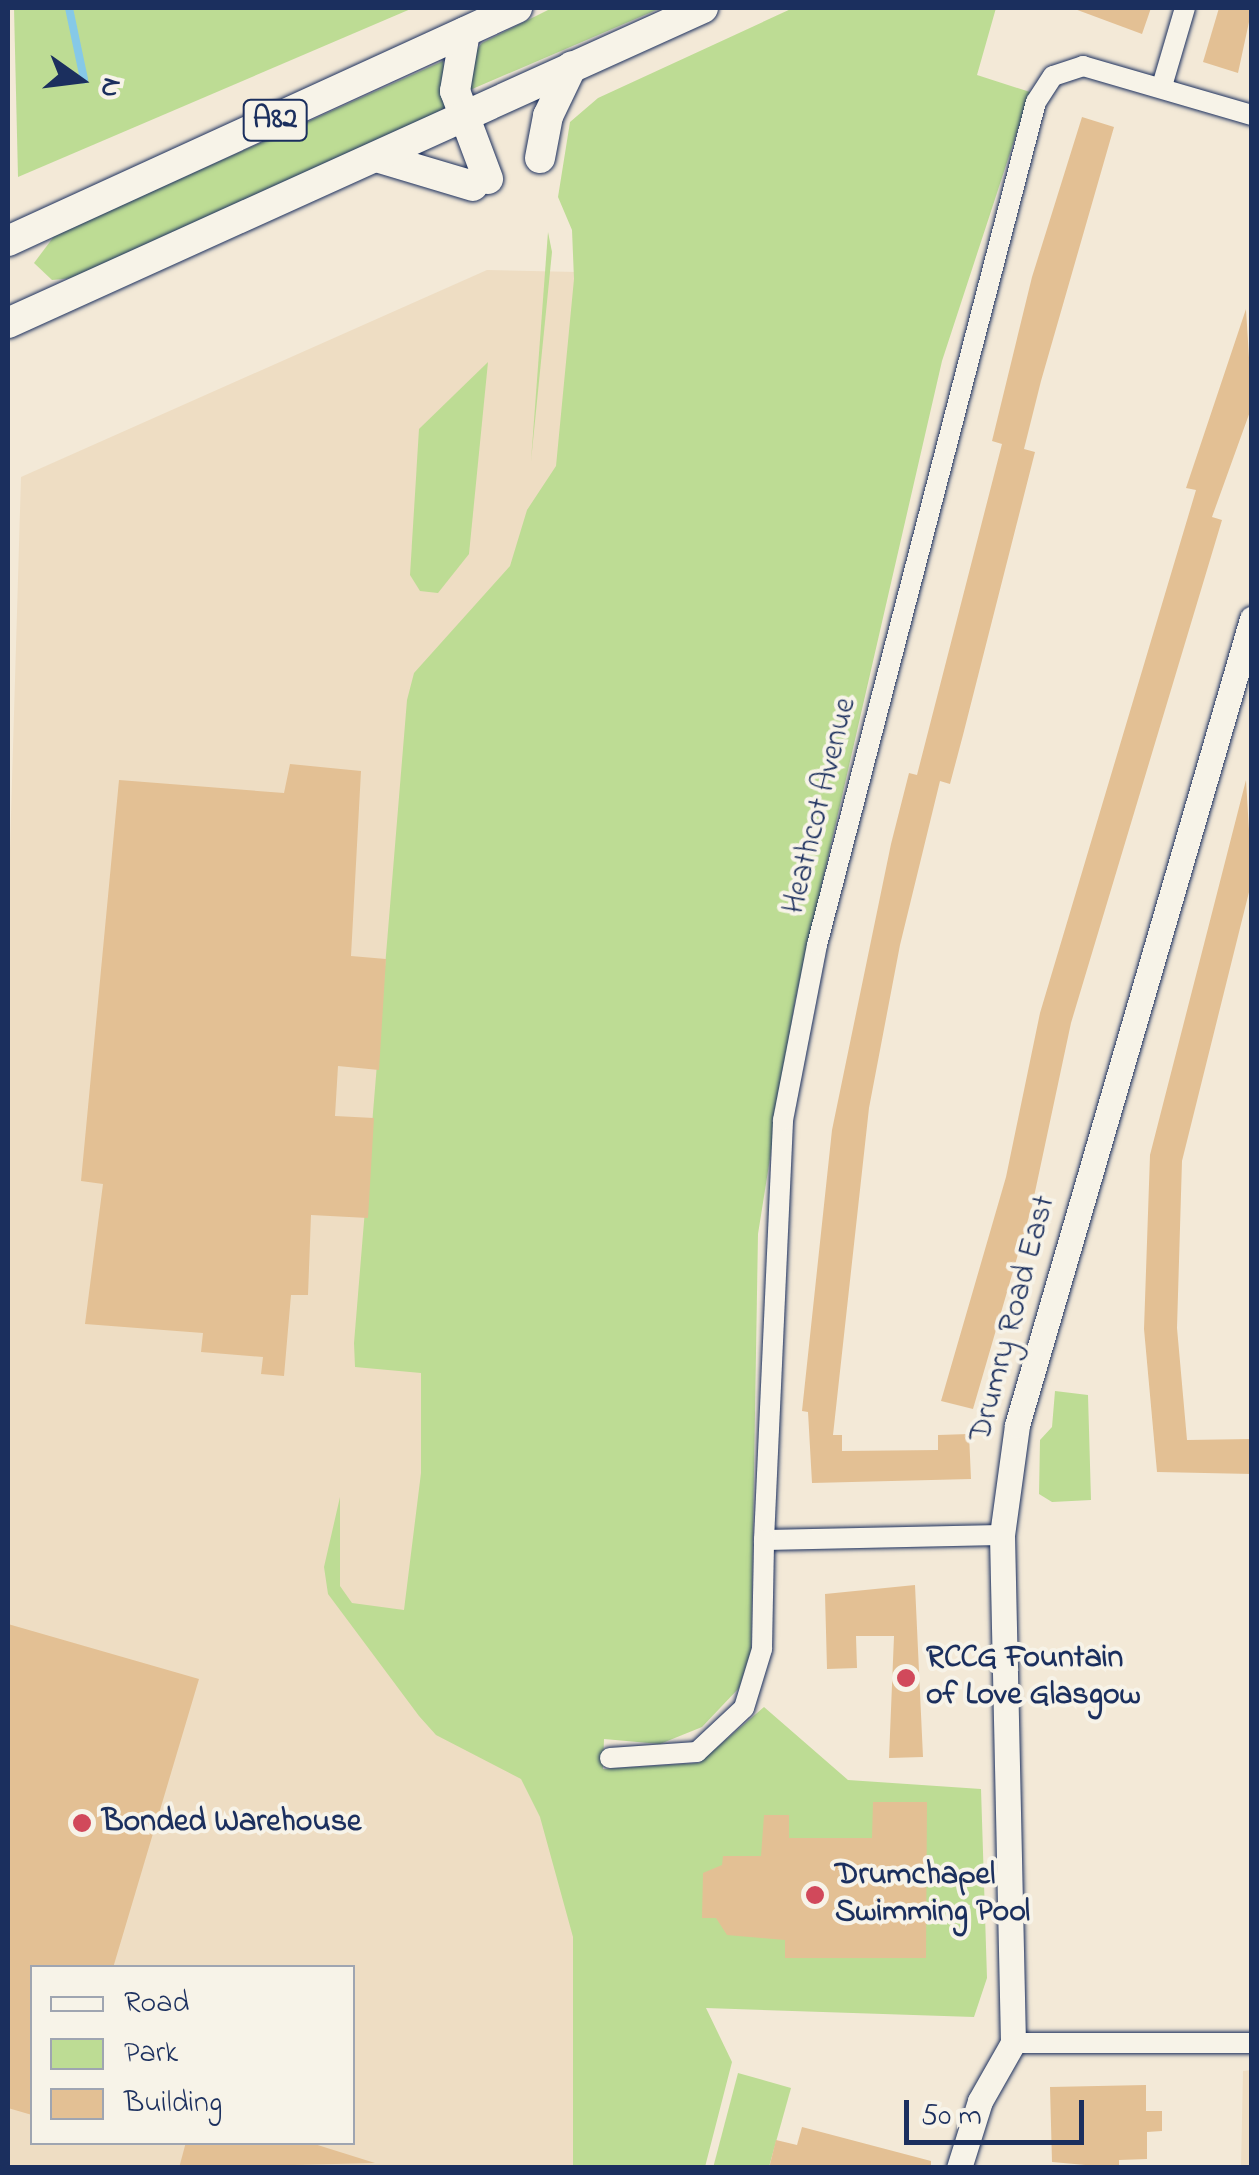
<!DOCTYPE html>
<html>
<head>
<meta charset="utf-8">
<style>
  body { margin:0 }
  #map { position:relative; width:1259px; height:2175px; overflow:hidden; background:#f3e9d7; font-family:"Indie Flower",sans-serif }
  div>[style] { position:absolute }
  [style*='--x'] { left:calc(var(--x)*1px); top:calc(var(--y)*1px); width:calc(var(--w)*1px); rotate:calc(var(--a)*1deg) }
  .built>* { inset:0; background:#eeddc3 }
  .green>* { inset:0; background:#bddc94 }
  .stream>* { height:8px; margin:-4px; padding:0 4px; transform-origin:4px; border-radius:4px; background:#86c9e7 }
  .building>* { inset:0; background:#e3c094 }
  .roads { filter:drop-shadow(0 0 2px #1b2f5e) drop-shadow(0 0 2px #1b2f5e) }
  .minor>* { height:20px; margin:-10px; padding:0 10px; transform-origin:10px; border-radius:10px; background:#f7f3e8 }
  .tertiary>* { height:25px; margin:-12.5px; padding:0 12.5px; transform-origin:12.5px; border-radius:12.5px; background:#f7f3e8 }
  .primary>* { height:30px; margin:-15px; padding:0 15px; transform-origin:15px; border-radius:15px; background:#f7f3e8 }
  .dots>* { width:28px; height:28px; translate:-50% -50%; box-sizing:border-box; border:5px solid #f7f3e8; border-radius:50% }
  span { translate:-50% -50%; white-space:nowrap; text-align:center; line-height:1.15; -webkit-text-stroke:8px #f7f3e8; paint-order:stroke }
  .shield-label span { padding:2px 8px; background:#f7f3e8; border:2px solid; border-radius:8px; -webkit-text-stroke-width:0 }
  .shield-label { font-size:30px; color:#1b2f5e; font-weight:700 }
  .street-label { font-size:32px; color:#1b2f5e }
  .poi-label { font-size:32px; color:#1b2f5e; font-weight:700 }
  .left { translate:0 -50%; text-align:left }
  .frame { position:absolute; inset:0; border:10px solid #1b2f5e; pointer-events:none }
  .legend { position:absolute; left:30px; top:1965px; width:325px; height:180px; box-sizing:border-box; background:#f7f3e8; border:2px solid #9fa5b1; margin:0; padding:12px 18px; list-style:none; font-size:30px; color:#1b2f5e }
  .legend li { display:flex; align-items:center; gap:20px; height:50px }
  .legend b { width:50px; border:2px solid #9fa5b1 }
  .north { position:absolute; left:30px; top:30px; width:100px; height:100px; -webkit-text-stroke:8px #f7f3e8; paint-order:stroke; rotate:104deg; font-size:28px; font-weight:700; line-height:40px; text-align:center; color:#1b2f5e }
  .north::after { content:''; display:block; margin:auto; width:35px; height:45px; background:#1b2f5e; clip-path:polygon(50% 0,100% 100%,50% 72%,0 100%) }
  .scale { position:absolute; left:904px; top:2100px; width:180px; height:45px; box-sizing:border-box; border:5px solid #1b2f5e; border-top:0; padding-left:12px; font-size:30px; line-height:35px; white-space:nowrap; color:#1b2f5e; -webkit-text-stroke:8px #f7f3e8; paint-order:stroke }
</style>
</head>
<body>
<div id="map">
  <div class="built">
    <i style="clip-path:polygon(evenodd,487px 270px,577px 272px,600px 1744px,588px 2167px,8px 2168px,8px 916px,21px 477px,487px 270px,32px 1968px,352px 1968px,352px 2142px,32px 2142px,32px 1968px)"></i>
    <i style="clip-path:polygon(1251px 2070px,1251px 2167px,1241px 2167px,1243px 2071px)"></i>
  </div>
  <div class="green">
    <i style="clip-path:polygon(14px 8px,413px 8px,18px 177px)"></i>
    <i style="clip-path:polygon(552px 8px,661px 8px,463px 93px,468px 61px,482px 43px)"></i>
    <i style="clip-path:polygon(793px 8px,996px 8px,977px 75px,1030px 92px,942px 361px,795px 1001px,758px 1234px,751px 1650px,739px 1688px,702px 1727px,660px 1744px,604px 1739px,603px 1769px,699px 1763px,764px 1707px,848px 1780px,981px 1789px,987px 1978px,974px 2017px,706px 2008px,732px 2062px,705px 2167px,573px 2167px,573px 1937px,540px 1817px,521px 1779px,436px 1735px,419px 1716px,328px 1594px,324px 1567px,340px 1497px,340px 1586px,352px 1603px,404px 1610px,421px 1473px,421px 1373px,355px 1367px,354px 1343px,407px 700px,414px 673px,510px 566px,527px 510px,556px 466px,574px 279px,572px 230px,558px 197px,570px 122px,598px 98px)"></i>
    <i style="clip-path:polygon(443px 61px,449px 107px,73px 278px,52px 280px,34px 263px,55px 235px)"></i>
    <i style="clip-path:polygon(548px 232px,552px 252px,531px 461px)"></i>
    <i style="clip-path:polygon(488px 362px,469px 554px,438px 593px,420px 591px,410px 575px,419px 429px)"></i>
    <i style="clip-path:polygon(1055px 1391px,1088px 1395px,1091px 1500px,1052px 1502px,1039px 1494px,1040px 1440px,1052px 1427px)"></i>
    <i style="clip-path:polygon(738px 2073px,791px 2088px,769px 2167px,713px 2168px)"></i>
  </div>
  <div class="stream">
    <i style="--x:69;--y:8;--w:73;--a:78.1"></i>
  </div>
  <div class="building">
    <i style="clip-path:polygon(1072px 8px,1151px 8px,1142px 34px)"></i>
    <i style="clip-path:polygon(1219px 8px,1252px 8px,1238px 73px,1203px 62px)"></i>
    <i style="clip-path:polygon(1082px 117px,1114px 127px,1041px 381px,1024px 449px,1035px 452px,963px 735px,950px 784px,940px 781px,900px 945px,869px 1108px,833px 1435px,842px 1435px,842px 1451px,938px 1450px,938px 1435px,969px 1434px,971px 1479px,812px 1483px,808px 1412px,802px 1411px,832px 1130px,891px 844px,909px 773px,917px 775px,1002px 444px,992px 441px,1032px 277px)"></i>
    <i style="clip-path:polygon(1246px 309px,1252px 406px,1212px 517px,1222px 520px,1071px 1023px,1032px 1206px,973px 1409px,941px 1401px,1006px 1177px,1040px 1013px,1196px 490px,1186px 488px)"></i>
    <i style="clip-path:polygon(290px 764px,361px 771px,351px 956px,386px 959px,379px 1070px,338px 1066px,335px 1116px,374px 1118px,368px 1218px,311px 1215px,308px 1295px,291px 1295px,284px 1376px,261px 1374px,263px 1357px,201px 1352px,203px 1333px,85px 1324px,103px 1184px,81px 1181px,119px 780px,284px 793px)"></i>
    <i style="clip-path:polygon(1246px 780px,1252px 880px,1182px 1161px,1177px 1328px,1187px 1440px,1252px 1439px,1252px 1474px,1157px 1472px,1144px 1329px,1150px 1155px)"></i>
    <i style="clip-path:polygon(915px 1585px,923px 1757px,889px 1758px,894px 1636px,856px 1636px,857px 1668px,827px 1669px,825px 1594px)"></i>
    <i style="clip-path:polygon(8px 1624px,199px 1679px,113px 1968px,32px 1968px,32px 2115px,8px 2108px)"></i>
    <i style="clip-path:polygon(873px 1802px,927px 1802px,926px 1958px,785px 1958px,785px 1940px,727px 1935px,716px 1918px,702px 1918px,703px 1873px,722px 1865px,723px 1856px,761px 1856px,764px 1815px,789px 1815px,789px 1838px,872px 1838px)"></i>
    <i style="clip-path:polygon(1146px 2085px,1146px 2111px,1162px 2111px,1162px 2131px,1147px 2132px,1147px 2159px,1119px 2160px,1119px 2168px,1052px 2162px,1050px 2087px)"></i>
    <i style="clip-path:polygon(802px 2127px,931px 2161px,931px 2168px,769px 2168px,776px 2140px,797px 2145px)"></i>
    <i style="clip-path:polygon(186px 2142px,308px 2142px,375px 2163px,179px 2168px)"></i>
  </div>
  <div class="roads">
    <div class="minor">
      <i style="--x:1162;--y:86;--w:81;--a:-73.6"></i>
      <i style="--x:1002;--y:1535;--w:238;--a:178.8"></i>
      <i style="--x:764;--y:1540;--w:420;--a:-87.4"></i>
      <i style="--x:783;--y:1120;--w:178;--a:-79"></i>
      <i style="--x:817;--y:945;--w:871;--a:-75.44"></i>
      <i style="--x:1036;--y:102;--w:31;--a:-57"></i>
      <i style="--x:1053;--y:76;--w:32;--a:-18"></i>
      <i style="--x:1083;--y:66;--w:176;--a:16.2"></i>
      <i style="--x:610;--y:1758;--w:87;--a:-3.9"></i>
      <i style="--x:697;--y:1752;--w:64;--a:-43.1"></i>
      <i style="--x:744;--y:1708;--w:62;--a:-73"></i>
      <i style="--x:762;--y:1649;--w:109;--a:-88.9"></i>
      <i style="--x:1013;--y:2043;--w:239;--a:0"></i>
    </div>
    <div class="tertiary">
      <i style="--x:959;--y:2168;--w:70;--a:-72.6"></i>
      <i style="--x:980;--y:2101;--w:67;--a:-60.4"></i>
      <i style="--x:1013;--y:2043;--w:508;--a:-91.24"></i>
      <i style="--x:1002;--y:1535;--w:111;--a:-82.2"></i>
      <i style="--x:1017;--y:1425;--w:840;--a:-73.75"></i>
    </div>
    <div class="primary">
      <i style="--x:465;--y:32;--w:60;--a:99.6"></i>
      <i style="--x:455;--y:91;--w:94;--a:69.4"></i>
      <i style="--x:376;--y:157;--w:101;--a:16.6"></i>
      <i style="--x:540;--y:158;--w:43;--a:-79.2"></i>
      <i style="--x:548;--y:116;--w:55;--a:-64.4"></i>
      <i style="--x:8;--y:241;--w:560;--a:-24.6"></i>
      <i style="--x:8;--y:323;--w:763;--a:-24.38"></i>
    </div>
  </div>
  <div class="dots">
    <i style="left:906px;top:1678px;background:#d1495b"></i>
    <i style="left:82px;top:1823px;background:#d1495b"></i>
    <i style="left:815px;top:1895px;background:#d1495b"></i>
  </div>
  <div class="shield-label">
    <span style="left:275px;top:120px">A82</span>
  </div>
  <div class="street-label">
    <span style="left:821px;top:806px;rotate:-76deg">Heathcot Avenue</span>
    <span style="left:1014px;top:1319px;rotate:-75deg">Drumry Road East</span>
  </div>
  <div class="poi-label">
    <span class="left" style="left:926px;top:1678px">RCCG Fountain<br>of Love Glasgow</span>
    <span class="left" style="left:102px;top:1823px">Bonded Warehouse</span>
    <span class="left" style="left:835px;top:1895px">Drumchapel<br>Swimming Pool</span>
  </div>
  <div class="frame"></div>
  <ul class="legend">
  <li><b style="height:12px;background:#f7f3e8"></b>Road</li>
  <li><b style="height:28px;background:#bddc94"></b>Park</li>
  <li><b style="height:28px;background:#e3c094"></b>Building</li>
  </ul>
  <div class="north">N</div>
  <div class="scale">50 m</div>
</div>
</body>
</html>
